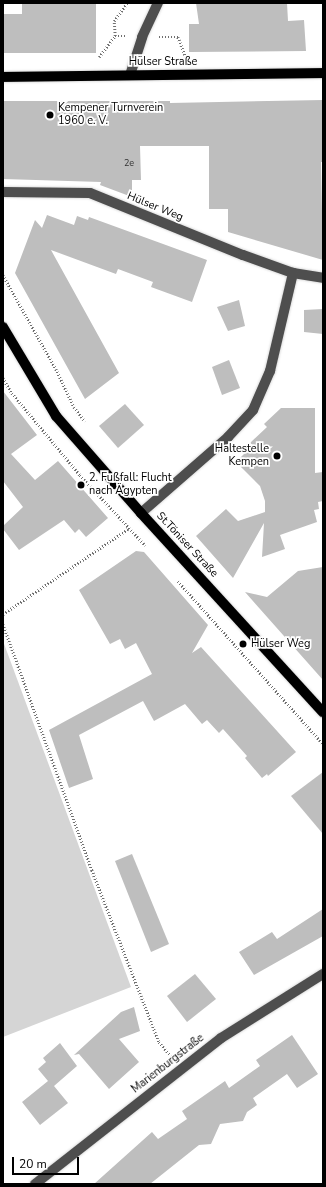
<!DOCTYPE html>
<html>
<head>
<meta charset="utf-8">
<style>
  body { margin:0 }
  #map { position:relative; width:326px; height:1187px; overflow:hidden; background:#fff; font-family:"Nunito Sans",sans-serif }
  div>[style] { position:absolute }
  [style*='--x'] { left:calc(var(--x)*1px); top:calc(var(--y)*1px); width:calc(var(--w)*1px); rotate:calc(var(--a)*1deg) }
  .green>* { inset:0; background:#d5d5d5 }
  .building>* { inset:0; background:#bebebe }
  .path>* { height:2.5px; margin-top:-1.25px; transform-origin:0; background:repeating-linear-gradient(90deg,#707070 0 1px,transparent 0 3px) }
  .roads { filter:drop-shadow(0 0 1px #dbdbdb) drop-shadow(0 0 1px #dbdbdb) }
  .minor>* { height:10px; margin:-5px; padding:0 5px; transform-origin:5px; border-radius:5px; background:#4e4e4e }
  .major>* { height:10px; margin:-5px; padding:0 5px; transform-origin:5px; border-radius:5px; background:#000 }
  .dots>* { width:11px; height:11px; translate:-50% -50%; box-sizing:border-box; border:2px solid #fff; border-radius:50% }
  span { translate:-50% -50%; white-space:nowrap; text-align:center; line-height:1.15; -webkit-text-stroke:3.5px #fff; paint-order:stroke }
  .number-label { font-size:9px; color:#303030 }
  .number-label span { -webkit-text-stroke-width:0 }
  .street-label { font-size:11px; color:#000 }
  .poi-label { font-size:11px; color:#000 }
  .left { translate:0 -50%; text-align:left }
  .right { translate:-100% -50%; text-align:right }
  .frame { position:absolute; inset:0; border:4px solid #000; pointer-events:none }
  .scale { position:absolute; left:12px; top:1157px; width:67px; height:18px; box-sizing:border-box; border:2px solid #000; border-top:0; padding-left:5px; font-size:12px; line-height:14px; white-space:nowrap; color:#000; -webkit-text-stroke:3px #fff; paint-order:stroke }
</style>
</head>
<body>
<div id="map">
  <div class="green">
    <i style="clip-path:polygon(3px 641px,131px 987px,3px 1037px)"></i>
  </div>
  <div class="building">
    <i style="clip-path:polygon(22px 3px,96px 3px,96px 53px,3px 53px,3px 14px,22px 14px)"></i>
    <i style="clip-path:polygon(196px 3px,287px 3px,288px 21px,304px 20px,306px 51px,189px 52px,189px 24px,199px 24px)"></i>
    <i style="clip-path:polygon(323px 100px,323px 162px,321px 162px,323px 260px,228px 232px,228px 209px,209px 209px,209px 146px,140px 146px,141px 180px,132px 180px,132px 197px,100px 185px,101px 182px,3px 179px,3px 101px,170px 101px,170px 103px)"></i>
    <i style="clip-path:polygon(47px 215px,74px 225px,77px 216px,88px 220px,89px 217px,207px 260px,192px 302px,151px 287px,153px 282px,118px 269px,116px 274px,51px 250px,119px 373px,85px 399px,15px 273px,35px 220px,42px 228px)"></i>
    <i style="clip-path:polygon(239px 300px,245px 326px,228px 331px,217px 307px)"></i>
    <i style="clip-path:polygon(323px 309px,323px 334px,304px 332px,304px 310px)"></i>
    <i style="clip-path:polygon(229px 360px,240px 388px,222px 395px,212px 367px)"></i>
    <i style="clip-path:polygon(3px 391px,37px 435px,11px 454px,35px 480px,58px 461px,108px 518px,86px 537px,79px 529px,75px 533px,64px 520px,19px 550px,3px 529px,3px 526px,23px 507px,3px 481px)"></i>
    <i style="clip-path:polygon(125px 404px,144px 425px,118px 448px,99px 426px)"></i>
    <i style="clip-path:polygon(281px 408px,315px 408px,315px 473px,323px 472px,323px 501px,318px 502px,319px 509px,314px 510px,317px 522px,280px 535px,285px 549px,262px 557px,264px 523px,233px 578px,196px 536px,226px 509px,238px 521px,265px 512px,265px 501px,260px 486px,236px 462px,253px 445px,250px 443px,267px 427px,264px 424px)"></i>
    <i style="clip-path:polygon(136px 551px,144px 552px,208px 625px,192px 653px,201px 647px,296px 752px,268px 776px,267px 774px,262px 778px,245px 758px,247px 756px,223px 729px,219px 733px,207px 720px,202px 724px,185px 704px,154px 721px,143px 701px,79px 735px,93px 779px,69px 788px,49px 730px,152px 674px,136px 643px,125px 649px,120px 639px,110px 644px,79px 590px)"></i>
    <i style="clip-path:polygon(323px 567px,323px 680px,245px 592px,267px 597px,298px 571px)"></i>
    <i style="clip-path:polygon(323px 772px,323px 834px,291px 796px)"></i>
    <i style="clip-path:polygon(132px 854px,169px 944px,151px 952px,115px 861px)"></i>
    <i style="clip-path:polygon(323px 909px,323px 936px,254px 975px,239px 952px,272px 932px,277px 939px)"></i>
    <i style="clip-path:polygon(195px 974px,216px 999px,187px 1022px,167px 996px)"></i>
    <i style="clip-path:polygon(134px 1007px,140px 1031px,119px 1039px,139px 1062px,109px 1089px,79px 1054px,74px 1055px,121px 1012px)"></i>
    <i style="clip-path:polygon(292px 1035px,318px 1074px,297px 1088px,287px 1074px,253px 1098px,257px 1105px,247px 1112px,243px 1121px,220px 1124px,211px 1144px,199px 1145px,150px 1184px,94px 1184px,152px 1132px,158px 1139px,187px 1119px,182px 1111px,225px 1081px,229px 1088px,260px 1066px,256px 1060px)"></i>
    <i style="clip-path:polygon(60px 1043px,77px 1066px,54px 1086px,68px 1103px,40px 1125px,22px 1102px,48px 1081px,38px 1069px,46px 1062px,43px 1058px)"></i>
  </div>
  <div class="path">
    <i style="--x:115;--y:36;--w:11;--a:0"></i>
    <i style="--x:159;--y:37;--w:19;--a:0"></i>
    <i style="--x:178;--y:37;--w:24;--a:68"></i>
    <i style="--x:99;--y:57;--w:26;--a:-53"></i>
    <i style="--x:115;--y:36;--w:15;--a:-94"></i>
    <i style="--x:114;--y:21;--w:22;--a:-54"></i>
    <i style="--x:3;--y:275;--w:108;--a:60.6"></i>
    <i style="--x:56;--y:369;--w:42;--a:64.7"></i>
    <i style="--x:74;--y:407;--w:18;--a:52"></i>
    <i style="--x:3;--y:378;--w:17;--a:59"></i>
    <i style="--x:12;--y:393;--w:107;--a:50.3"></i>
    <i style="--x:80;--y:475;--w:96;--a:47.1"></i>
    <i style="--x:178;--y:581;--w:218;--a:48.3"></i>
    <i style="--x:3;--y:614;--w:151;--a:-34.2"></i>
    <i style="--x:3;--y:624;--w:262;--a:70.1"></i>
    <i style="--x:92;--y:870;--w:185;--a:68.7"></i>
    <i style="--x:159;--y:1042;--w:20;--a:49"></i>
  </div>
  <div class="roads">
    <div class="minor">
      <i style="--x:130;--y:75;--w:40;--a:-72"></i>
      <i style="--x:142;--y:37;--w:38;--a:-65"></i>
      <i style="--x:3;--y:192;--w:87;--a:0.7"></i>
      <i style="--x:90;--y:193;--w:165;--a:22.1"></i>
      <i style="--x:243;--y:255;--w:53;--a:19.8"></i>
      <i style="--x:293;--y:273;--w:30;--a:9"></i>
      <i style="--x:141;--y:513;--w:116;--a:-41.1"></i>
      <i style="--x:228;--y:437;--w:37;--a:-47"></i>
      <i style="--x:253;--y:410;--w:43;--a:-66.4"></i>
      <i style="--x:270;--y:371;--w:101;--a:-76.8"></i>
      <i style="--x:35;--y:1184;--w:236;--a:-38.1"></i>
      <i style="--x:221;--y:1038;--w:120;--a:-32.1"></i>
    </div>
    <div class="major">
      <i style="--x:3;--y:77;--w:320;--a:-0.7"></i>
      <i style="--x:3;--y:327;--w:104;--a:59.2"></i>
      <i style="--x:56;--y:416;--w:129;--a:48.8"></i>
      <i style="--x:141;--y:513;--w:270;--a:47.6"></i>
    </div>
  </div>
  <div class="dots">
    <i style="left:50px;top:115px;background:#000"></i>
    <i style="left:277px;top:456px;background:#000"></i>
    <i style="left:81px;top:485px;background:#000"></i>
    <i style="left:243px;top:644px;background:#000"></i>
  </div>
  <div class="number-label">
    <span style="left:129px;top:163px">2e</span>
  </div>
  <div class="street-label">
    <span style="left:163px;top:62px">Hülser Straße</span>
    <span style="left:155px;top:207px;rotate:22deg">Hülser Weg</span>
    <span style="left:187px;top:545px;rotate:47deg">St.Töniser Straße</span>
    <span style="left:168px;top:1064px;rotate:-38deg">Marienburgstraße</span>
  </div>
  <div class="poi-label">
    <span class="left" style="left:58px;top:115px">Kempener Turnverein<br>1960 e. V.</span>
    <span class="right" style="left:269px;top:456px">Haltestelle<br>Kempen</span>
    <span class="left" style="left:89px;top:485px">2. Fußfall: Flucht<br>nach Ägypten</span>
    <span class="left" style="left:251px;top:644px">Hülser Weg</span>
  </div>
  <div class="frame"></div>
  <div class="scale">20 m</div>
</div>
</body>
</html>
